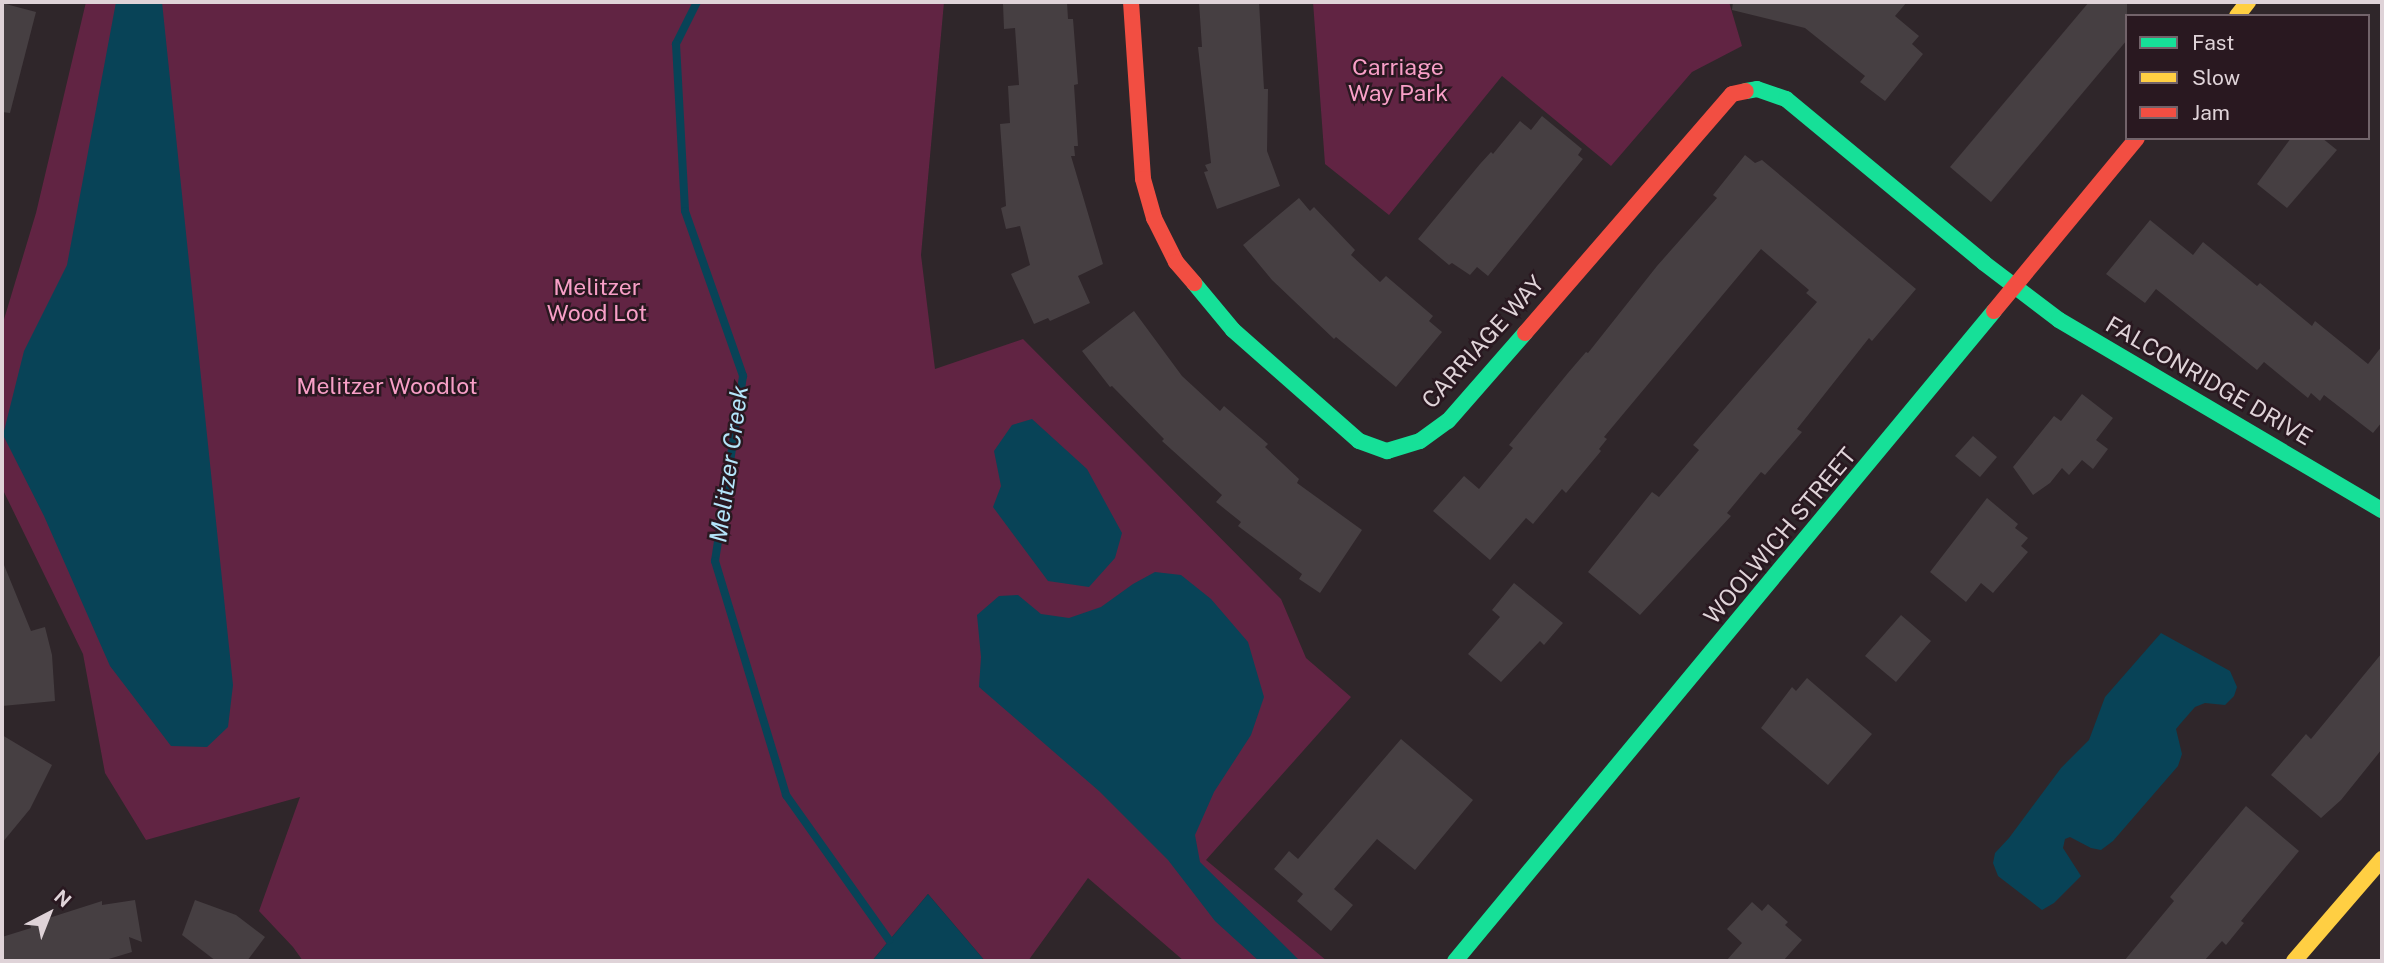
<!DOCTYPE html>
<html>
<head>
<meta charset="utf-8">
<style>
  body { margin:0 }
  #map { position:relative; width:2384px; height:963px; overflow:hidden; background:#2f262a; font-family:"Public Sans",sans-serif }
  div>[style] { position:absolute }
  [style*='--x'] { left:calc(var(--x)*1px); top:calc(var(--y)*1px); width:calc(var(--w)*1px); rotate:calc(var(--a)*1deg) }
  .green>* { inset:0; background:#612443 }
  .water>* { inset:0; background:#084357 }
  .stream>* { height:8px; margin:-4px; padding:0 4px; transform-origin:4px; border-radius:4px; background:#084357 }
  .building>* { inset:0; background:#463f42 }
  .fast>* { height:16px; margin:-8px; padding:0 8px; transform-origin:8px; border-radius:8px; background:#16e098 }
  .slow>* { height:16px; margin:-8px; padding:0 8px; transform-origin:8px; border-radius:8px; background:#ffcf43 }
  .jam>* { height:16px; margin:-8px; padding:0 8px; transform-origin:8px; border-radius:8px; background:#f24e42 }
  span { translate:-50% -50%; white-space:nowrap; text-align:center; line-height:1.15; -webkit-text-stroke:5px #291820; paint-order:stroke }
  .park-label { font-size:23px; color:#f89fc7 }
  .street-label { font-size:23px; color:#dfd3d8 }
  .water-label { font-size:24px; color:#b4e5fa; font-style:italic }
  .frame { position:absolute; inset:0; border:4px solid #dfd3d8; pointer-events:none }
  .legend { position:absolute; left:2125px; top:14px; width:245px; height:126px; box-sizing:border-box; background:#291820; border:2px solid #72636a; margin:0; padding:9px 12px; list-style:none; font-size:21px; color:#dfd3d8 }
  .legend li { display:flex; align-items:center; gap:14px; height:35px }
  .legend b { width:35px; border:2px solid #72636a }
  .north { position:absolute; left:14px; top:879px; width:70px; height:70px; -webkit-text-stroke:5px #291820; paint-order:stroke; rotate:42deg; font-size:19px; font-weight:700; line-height:28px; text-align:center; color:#dfd3d8 }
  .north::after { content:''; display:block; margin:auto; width:24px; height:32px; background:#dfd3d8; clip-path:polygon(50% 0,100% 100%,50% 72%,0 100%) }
</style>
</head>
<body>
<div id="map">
  <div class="green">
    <i style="clip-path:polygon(86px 2px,944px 2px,921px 255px,935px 369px,1023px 339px,1281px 599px,1306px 658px,1351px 697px,1206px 860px,1327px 961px,1184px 961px,1088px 878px,1028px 961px,985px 961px,928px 894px,872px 961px,303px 961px,293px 947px,259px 911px,300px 797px,146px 840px,105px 773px,83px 654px,2px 488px,2px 326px,36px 213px)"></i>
    <i style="clip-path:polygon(1313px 2px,1729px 2px,1742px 46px,1692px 72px,1611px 166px,1502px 76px,1389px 215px,1325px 164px)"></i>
  </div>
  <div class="water">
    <i style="clip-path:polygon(116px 2px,162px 2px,233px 685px,228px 727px,207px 747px,171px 746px,110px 666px,44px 516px,3px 435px,24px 351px,67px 265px)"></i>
    <i style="clip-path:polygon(1032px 419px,1087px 469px,1122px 533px,1115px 558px,1089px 587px,1048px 581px,993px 507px,1001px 486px,994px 451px,1012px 425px)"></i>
    <i style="clip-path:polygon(1155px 572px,1181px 575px,1211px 599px,1248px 642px,1264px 697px,1251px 735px,1214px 792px,1195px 835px,1200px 862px,1300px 961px,1259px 961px,1215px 921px,1168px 860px,1099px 791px,979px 687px,981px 657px,977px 615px,999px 596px,1018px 595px,1041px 614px,1069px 618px,1101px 607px,1133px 584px)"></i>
    <i style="clip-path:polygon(2161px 633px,2230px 671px,2237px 687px,2234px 696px,2225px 705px,2205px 703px,2195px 707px,2181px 723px,2176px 729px,2182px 754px,2178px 766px,2113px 841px,2101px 850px,2091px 848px,2070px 837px,2065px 839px,2063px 848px,2081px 876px,2054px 903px,2042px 910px,1998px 876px,1993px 863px,1995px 853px,2009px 838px,2061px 768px,2089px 740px,2105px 697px)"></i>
    <i style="clip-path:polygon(928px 894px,985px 961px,872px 961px)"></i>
  </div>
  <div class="stream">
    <i style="--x:697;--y:2;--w:47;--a:116.6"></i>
    <i style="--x:676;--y:44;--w:167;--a:86.9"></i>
    <i style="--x:685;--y:211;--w:175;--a:70.6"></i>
    <i style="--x:743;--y:376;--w:187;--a:98.6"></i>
    <i style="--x:715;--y:561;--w:245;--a:73.1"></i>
    <i style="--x:786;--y:795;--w:178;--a:54.6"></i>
  </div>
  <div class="building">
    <i style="clip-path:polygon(1067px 2px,1068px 19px,1073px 19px,1078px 84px,1074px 85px,1078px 146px,1074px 146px,1075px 156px,1071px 156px,1103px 264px,1078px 276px,1090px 303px,1050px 321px,1048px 318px,1034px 324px,1011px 274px,1030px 265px,1020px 226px,1006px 229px,1001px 208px,1006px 206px,1000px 124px,1010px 123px,1008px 86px,1019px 85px,1015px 28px,1004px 29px,1003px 4px)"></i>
    <i style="clip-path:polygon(1199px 2px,1259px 2px,1264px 89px,1268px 89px,1267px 151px,1280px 186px,1217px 209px,1204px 172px,1208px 171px,1205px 165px,1211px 163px,1198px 47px,1202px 47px)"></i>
    <i style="clip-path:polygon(1733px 2px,1907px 2px,1895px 16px,1919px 36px,1912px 44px,1923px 54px,1885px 101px,1860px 82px,1865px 76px,1805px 28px,1732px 10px)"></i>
    <i style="clip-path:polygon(2089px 2px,2127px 2px,2127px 40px,1991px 202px,1950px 167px)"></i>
    <i style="clip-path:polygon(2px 3px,36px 12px,10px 113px,2px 112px)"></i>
    <i style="clip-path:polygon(1542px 116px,1582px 149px,1578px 155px,1583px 159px,1488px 276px,1477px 267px,1470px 275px,1452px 263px,1449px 265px,1418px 239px,1480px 164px,1491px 152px,1493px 154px,1520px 121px,1531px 130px)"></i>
    <i style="clip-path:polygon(2291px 138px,2322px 138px,2337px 150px,2287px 208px,2257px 184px)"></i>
    <i style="clip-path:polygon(1745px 155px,1755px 163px,1762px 160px,1916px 289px,1872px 341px,1869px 338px,1797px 429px,1802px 432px,1765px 475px,1761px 472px,1727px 513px,1731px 516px,1640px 615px,1588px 572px,1652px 492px,1659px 497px,1699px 450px,1693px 445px,1817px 302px,1806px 293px,1809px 290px,1761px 249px,1604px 437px,1607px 439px,1599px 449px,1601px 451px,1566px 493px,1562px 489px,1533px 524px,1526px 518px,1490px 560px,1433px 511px,1464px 476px,1479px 489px,1513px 448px,1509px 445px,1568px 373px,1586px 352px,1588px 353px,1657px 266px,1717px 198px,1713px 195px)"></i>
    <i style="clip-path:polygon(1299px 198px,1310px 211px,1314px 207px,1355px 250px,1351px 255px,1380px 282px,1386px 276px,1433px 316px,1429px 321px,1442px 332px,1396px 387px,1336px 337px,1334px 339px,1272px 280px,1243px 245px)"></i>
    <i style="clip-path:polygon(2150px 220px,2193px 255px,2203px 242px,2257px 286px,2260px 283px,2312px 326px,2315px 321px,2368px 364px,2382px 346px,2382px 422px,2373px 433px,2324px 395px,2320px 401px,2311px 393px,2308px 398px,2264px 362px,2257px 370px,2156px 289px,2145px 303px,2106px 274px)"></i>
    <i style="clip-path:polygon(1134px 311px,1182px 376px,1220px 411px,1224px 406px,1268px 444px,1265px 447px,1299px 479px,1297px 483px,1362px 530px,1320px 593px,1299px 579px,1302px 574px,1238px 526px,1241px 522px,1216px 502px,1222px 495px,1162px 441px,1164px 439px,1112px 386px,1110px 387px,1082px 351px)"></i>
    <i style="clip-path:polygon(2082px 394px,2113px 418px,2096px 440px,2108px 449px,2093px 469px,2082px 460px,2069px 475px,2062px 468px,2050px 483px,2033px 495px,2013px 467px,2054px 416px,2061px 421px)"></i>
    <i style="clip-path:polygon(1973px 436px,1997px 457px,1980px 477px,1955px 456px)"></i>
    <i style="clip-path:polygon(1987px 498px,2018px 524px,2015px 528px,2028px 538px,2021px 546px,2028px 552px,1993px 593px,1981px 583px,1966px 602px,1930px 572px)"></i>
    <i style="clip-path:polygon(2px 560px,31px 631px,45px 627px,52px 655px,55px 701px,2px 706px)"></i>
    <i style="clip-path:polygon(1514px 583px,1563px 623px,1544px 645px,1540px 641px,1501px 682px,1468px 654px,1500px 617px,1492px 610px)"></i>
    <i style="clip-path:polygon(1901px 615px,1931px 641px,1896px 682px,1865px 656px)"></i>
    <i style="clip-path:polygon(2382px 653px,2382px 749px,2341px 800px,2321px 818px,2271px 775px,2306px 734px,2311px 739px)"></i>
    <i style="clip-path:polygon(1807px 678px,1872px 734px,1828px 785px,1761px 728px,1792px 687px,1796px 691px)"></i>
    <i style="clip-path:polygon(2px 735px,52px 765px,30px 809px,2px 843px)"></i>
    <i style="clip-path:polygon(1401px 739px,1473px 800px,1415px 870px,1377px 839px,1334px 889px,1353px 905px,1331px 931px,1297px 901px,1303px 894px,1274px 869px,1289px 851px,1298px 859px)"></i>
    <i style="clip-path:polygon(2246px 806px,2299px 851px,2241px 921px,2244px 923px,2226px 945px,2222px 941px,2204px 961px,2124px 961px,2174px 901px,2170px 897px)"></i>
    <i style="clip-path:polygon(135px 900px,142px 942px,129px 937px,132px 952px,102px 961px,2px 961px,2px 937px,31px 928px,30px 924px,102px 901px,102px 905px)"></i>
    <i style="clip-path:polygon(195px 900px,236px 915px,265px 937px,247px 961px,216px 961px,182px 935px)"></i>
    <i style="clip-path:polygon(1752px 902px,1762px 911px,1768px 904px,1788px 922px,1785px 925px,1802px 940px,1783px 961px,1726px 961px,1742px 943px,1727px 929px)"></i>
  </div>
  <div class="fast">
    <i style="--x:1746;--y:91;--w:11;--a:-10"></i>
    <i style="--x:1757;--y:89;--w:31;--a:19"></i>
    <i style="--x:1786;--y:99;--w:257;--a:39.6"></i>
    <i style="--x:1984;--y:263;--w:94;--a:37.2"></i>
    <i style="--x:2059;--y:320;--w:375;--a:30.5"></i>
    <i style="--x:1194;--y:283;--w:61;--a:50.3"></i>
    <i style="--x:1233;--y:330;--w:168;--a:41.4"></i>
    <i style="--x:1359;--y:441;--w:30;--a:20"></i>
    <i style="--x:1387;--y:451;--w:34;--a:-17"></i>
    <i style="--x:1420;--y:441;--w:34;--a:-36"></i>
    <i style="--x:1448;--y:421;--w:117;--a:-48.8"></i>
    <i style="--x:1455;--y:961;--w:844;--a:-50.33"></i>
  </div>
  <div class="slow">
    <i style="--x:2237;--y:16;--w:18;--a:-52"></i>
    <i style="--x:2294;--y:961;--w:135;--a:-49.2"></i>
  </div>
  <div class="jam">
    <i style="--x:1131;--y:2;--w:177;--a:86.1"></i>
    <i style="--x:1143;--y:179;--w:41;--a:74.2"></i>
    <i style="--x:1154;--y:218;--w:49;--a:63.4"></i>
    <i style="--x:1176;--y:262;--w:28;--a:49"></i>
    <i style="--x:1994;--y:311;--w:224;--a:-50.4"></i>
    <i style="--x:1525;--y:333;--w:316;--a:-49.1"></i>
    <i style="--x:1732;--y:94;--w:14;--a:-12"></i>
  </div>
  <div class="park-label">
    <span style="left:1398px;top:80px">Carriage<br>Way Park</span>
    <span style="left:597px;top:300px">Melitzer<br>Wood Lot</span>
    <span style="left:387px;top:386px">Melitzer Woodlot</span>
  </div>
  <div class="street-label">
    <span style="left:1483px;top:342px;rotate:-48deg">CARRIAGE WAY</span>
    <span style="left:2209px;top:381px;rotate:30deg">FALCONRIDGE DRIVE</span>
    <span style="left:1780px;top:536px;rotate:-50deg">WOOLWICH STREET</span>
  </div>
  <div class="water-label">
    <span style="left:729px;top:464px;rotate:-82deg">Melitzer Creek</span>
  </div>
  <div class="frame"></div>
  <ul class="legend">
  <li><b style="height:9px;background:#16e098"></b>Fast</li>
  <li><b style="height:9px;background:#ffcf43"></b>Slow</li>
  <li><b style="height:9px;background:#f24e42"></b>Jam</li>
  </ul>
  <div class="north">N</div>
</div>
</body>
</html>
